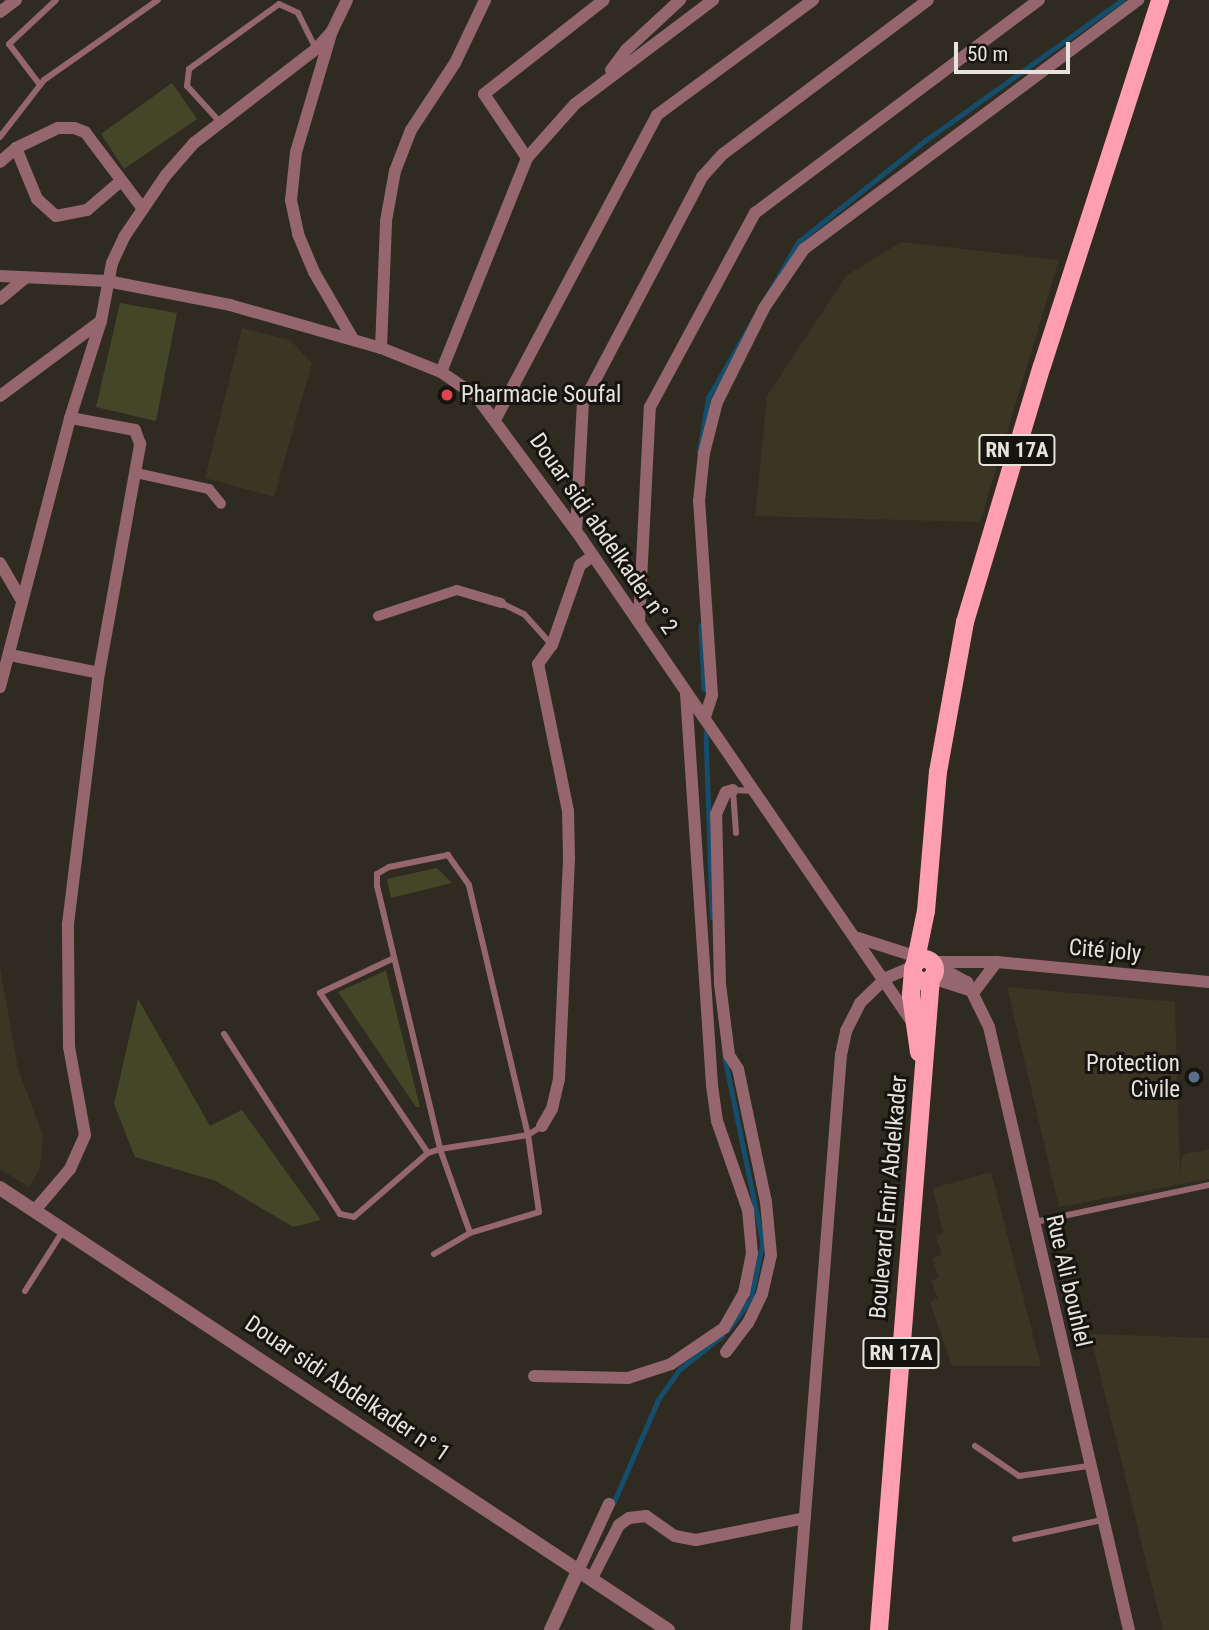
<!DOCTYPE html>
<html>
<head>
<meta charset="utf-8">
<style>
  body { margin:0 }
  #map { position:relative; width:1209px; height:1630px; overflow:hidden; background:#2f2b20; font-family:"Roboto Condensed",sans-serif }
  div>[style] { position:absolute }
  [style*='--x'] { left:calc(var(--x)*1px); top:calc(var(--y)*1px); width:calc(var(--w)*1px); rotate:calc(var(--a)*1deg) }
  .built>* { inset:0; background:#3b3523 }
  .green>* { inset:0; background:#434728 }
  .stream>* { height:4.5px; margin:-2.25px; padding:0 2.25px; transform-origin:2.25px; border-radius:2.25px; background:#154d6d }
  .service>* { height:6px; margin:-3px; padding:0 3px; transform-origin:3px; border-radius:3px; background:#95666e }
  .pedestrian>* { height:10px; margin:-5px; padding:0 5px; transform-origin:5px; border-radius:5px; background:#95666e }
  .minor>* { height:12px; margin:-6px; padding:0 6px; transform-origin:6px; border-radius:6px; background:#95666e }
  .tertiary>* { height:14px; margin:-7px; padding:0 7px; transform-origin:7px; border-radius:7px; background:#95666e }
  .primary>* { height:18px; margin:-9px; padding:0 9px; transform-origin:9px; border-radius:9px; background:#ff9eb0 }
  .primary>.ring { margin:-9px; padding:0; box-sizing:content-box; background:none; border:18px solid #ff9eb0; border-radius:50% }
  .dots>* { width:19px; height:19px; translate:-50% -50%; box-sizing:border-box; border:4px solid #16140f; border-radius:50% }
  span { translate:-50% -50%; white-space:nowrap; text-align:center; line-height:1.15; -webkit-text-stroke:6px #16140f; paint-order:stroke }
  .shield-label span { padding:2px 5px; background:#16140f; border:2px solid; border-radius:5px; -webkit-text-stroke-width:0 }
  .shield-label { font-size:21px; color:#e6e3dc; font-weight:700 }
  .poi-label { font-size:23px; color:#e6e3dc }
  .left { translate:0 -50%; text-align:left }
  .right { translate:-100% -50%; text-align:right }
  .street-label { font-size:23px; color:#e6e3dc }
  .scale { position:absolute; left:954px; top:42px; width:116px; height:32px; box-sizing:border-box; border:4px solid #e6e3dc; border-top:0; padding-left:9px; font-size:21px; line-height:24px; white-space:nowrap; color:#e6e3dc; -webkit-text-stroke:5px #16140f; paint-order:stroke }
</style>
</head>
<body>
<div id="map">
  <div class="built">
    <i style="clip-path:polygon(901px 242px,1059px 260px,980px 522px,755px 516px,767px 396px,846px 276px)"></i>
    <i style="clip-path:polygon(242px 328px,290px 340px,312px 363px,274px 497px,205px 478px)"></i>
    <i style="clip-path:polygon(0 968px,18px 1068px,43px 1136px,40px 1168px,29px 1187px,0 1169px)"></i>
    <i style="clip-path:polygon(1007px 987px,1175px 1002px,1180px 1174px,1182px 1155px,1209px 1149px,1209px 1179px,1059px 1207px)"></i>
    <i style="clip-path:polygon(991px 1172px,1041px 1366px,952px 1366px,930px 1302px,938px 1298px,931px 1281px,939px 1277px,932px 1258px,942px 1255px,936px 1236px,943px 1233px,933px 1188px)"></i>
    <i style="clip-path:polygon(1090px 1334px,1209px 1338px,1209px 1630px,1163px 1630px)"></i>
  </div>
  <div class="green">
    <i style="clip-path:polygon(172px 83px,197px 119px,124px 169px,101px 134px)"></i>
    <i style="clip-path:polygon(120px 303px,177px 313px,156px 421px,96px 407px)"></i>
    <i style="clip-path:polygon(437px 868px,452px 883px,391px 898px,387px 879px)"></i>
    <i style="clip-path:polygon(385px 971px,386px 971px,420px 1107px,416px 1107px,338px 992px)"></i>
    <i style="clip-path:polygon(138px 999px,210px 1126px,242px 1110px,321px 1220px,293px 1227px,216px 1181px,135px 1157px,114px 1104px)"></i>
  </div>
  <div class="stream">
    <i style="--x:699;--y:452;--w:55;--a:-80.5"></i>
    <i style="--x:708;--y:398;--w:180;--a:-60"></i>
    <i style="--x:798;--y:242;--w:164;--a:-38.6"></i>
    <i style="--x:926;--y:140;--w:241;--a:-35.5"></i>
    <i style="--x:701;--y:625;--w:64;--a:87.3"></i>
    <i style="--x:706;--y:732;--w:185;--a:88.1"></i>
    <i style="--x:725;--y:1058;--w:189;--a:78.4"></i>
    <i style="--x:763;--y:1243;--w:58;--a:101.9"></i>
    <i style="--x:751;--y:1300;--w:38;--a:127"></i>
    <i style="--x:613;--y:1504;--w:113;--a:-66.6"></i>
    <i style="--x:658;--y:1400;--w:38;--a:-55"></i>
    <i style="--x:680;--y:1369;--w:53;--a:-38.2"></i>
  </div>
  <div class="service">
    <i style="--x:40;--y:85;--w:51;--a:-127.1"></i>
    <i style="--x:9;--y:44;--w:64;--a:-43.1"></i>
    <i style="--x:219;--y:121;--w:47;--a:-132.4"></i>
    <i style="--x:187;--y:86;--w:17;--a:-83"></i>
    <i style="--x:189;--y:69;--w:111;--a:-35.8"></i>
    <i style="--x:279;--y:4;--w:21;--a:25"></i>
    <i style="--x:298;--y:13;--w:40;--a:63.4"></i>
    <i style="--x:0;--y:137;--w:72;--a:-52.3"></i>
    <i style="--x:44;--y:80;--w:139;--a:-35.1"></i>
    <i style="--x:501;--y:603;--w:25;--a:26"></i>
    <i style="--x:524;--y:614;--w:40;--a:48"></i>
    <i style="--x:736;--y:833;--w:43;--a:-94"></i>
    <i style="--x:733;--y:790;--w:21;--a:3"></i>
    <i style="--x:394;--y:958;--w:82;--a:154.7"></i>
    <i style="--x:320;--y:993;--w:193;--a:56"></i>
    <i style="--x:224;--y:1034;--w:214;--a:57.2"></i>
    <i style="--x:340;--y:1214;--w:14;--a:12"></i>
    <i style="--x:354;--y:1217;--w:98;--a:-40.9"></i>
    <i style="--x:428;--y:1153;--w:13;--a:-18"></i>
    <i style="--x:440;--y:1149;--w:89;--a:-9"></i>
    <i style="--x:528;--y:1135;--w:257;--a:-103.3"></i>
    <i style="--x:469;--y:885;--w:37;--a:-125"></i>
    <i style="--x:448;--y:855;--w:60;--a:168.5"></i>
    <i style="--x:389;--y:867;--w:14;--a:150"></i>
    <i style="--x:377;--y:874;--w:12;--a:90"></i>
    <i style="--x:377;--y:886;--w:270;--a:76.5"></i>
    <i style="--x:440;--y:1149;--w:89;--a:70.3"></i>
    <i style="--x:470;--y:1233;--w:72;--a:-16.9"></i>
    <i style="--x:539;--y:1212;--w:78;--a:-98.1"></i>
    <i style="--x:528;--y:1135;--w:17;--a:-33"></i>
    <i style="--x:1035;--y:1222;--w:178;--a:-12"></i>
    <i style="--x:434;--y:1254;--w:42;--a:-30.3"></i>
    <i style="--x:25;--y:1291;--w:71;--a:-57.7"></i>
    <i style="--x:975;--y:1446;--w:53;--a:34.3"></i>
    <i style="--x:1019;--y:1476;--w:70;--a:-8.2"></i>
    <i style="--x:1015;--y:1539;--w:89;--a:-12.3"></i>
  </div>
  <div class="pedestrian">
    <i style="--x:136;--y:473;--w:75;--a:12.4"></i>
    <i style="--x:209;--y:489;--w:19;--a:51"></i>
    <i style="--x:378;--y:616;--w:83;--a:-18.2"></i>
    <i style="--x:457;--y:590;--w:46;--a:16.5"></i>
  </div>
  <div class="minor">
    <i style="--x:0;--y:12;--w:20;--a:-37"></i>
    <i style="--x:331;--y:34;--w:123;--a:106.5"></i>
    <i style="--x:296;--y:152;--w:48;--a:95.9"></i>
    <i style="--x:291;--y:200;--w:35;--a:78"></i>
    <i style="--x:298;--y:234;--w:41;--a:67.2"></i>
    <i style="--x:314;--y:272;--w:78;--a:59.8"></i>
    <i style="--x:611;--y:70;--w:25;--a:-53"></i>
    <i style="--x:626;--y:50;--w:74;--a:-42.8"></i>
    <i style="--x:16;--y:148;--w:55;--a:67.6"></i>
    <i style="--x:37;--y:199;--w:25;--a:42"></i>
    <i style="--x:56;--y:216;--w:32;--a:-11"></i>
    <i style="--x:87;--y:210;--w:45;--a:-40.5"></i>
    <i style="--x:527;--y:158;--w:77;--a:-123.9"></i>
    <i style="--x:484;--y:94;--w:152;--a:-38.1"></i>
    <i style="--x:0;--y:162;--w:21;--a:-41"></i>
    <i style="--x:16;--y:148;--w:47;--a:-25.5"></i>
    <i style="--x:58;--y:128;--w:16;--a:0"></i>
    <i style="--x:74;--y:128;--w:12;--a:20"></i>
    <i style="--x:85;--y:132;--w:96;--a:53"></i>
    <i style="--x:0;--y:276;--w:107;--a:2.7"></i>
    <i style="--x:107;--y:281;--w:125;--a:11"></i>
    <i style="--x:230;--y:305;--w:157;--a:15.9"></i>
    <i style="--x:381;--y:348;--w:65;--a:21.8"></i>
    <i style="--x:441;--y:372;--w:42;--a:34.4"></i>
    <i style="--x:476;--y:396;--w:177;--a:53.5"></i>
    <i style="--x:581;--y:538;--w:586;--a:55.63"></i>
    <i style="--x:0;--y:299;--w:33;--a:-40"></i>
    <i style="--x:381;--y:348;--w:127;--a:-87.7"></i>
    <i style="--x:386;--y:221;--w:51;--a:-79.8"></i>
    <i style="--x:395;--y:171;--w:44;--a:-68.7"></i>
    <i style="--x:411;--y:130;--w:80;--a:-56.7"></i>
    <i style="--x:455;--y:63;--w:70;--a:-64.5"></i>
    <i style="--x:441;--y:372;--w:231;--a:-68.1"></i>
    <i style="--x:527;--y:158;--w:72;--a:-48.4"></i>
    <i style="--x:575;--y:104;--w:173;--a:-37"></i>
    <i style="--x:0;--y:396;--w:126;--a:-36.6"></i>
    <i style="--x:496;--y:418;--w:343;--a:-62"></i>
    <i style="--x:657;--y:115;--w:194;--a:-36.4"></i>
    <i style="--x:576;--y:531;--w:128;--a:-86.9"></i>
    <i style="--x:583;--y:403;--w:255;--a:-62.2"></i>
    <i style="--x:702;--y:177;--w:31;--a:-48"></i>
    <i style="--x:723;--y:154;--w:256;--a:-36.9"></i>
    <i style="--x:0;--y:563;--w:44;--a:59.9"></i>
    <i style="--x:639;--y:621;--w:214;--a:-87.1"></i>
    <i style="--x:650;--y:407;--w:221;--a:-61.6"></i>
    <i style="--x:755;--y:213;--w:355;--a:-36.9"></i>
    <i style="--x:10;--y:655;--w:91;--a:11.4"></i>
    <i style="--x:0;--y:687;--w:278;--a:-75.4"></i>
    <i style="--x:70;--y:418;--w:102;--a:-72.3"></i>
    <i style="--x:101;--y:321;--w:59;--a:-79.3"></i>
    <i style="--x:112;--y:263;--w:29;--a:-65"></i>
    <i style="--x:124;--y:237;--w:75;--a:-55.9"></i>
    <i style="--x:166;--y:175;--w:43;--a:-48.8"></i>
    <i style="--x:194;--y:143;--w:154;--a:-37.6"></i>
    <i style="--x:316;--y:49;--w:24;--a:-48"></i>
    <i style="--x:332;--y:31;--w:34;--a:-64"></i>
    <i style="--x:705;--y:717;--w:23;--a:-72"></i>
    <i style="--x:712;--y:695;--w:194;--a:-93.8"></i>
    <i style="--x:699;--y:501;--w:48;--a:-84.1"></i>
    <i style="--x:704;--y:453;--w:53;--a:-75.7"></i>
    <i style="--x:717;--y:402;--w:105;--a:-63.4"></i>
    <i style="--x:764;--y:308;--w:71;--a:-55.9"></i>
    <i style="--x:804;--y:249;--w:417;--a:-36.7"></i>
    <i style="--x:858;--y:938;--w:69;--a:17.7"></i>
    <i style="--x:934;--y:962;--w:63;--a:0"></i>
    <i style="--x:997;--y:962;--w:213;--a:5.4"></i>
    <i style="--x:934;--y:964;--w:38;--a:29"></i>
    <i style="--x:967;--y:982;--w:50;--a:63.9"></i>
    <i style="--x:989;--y:1027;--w:619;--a:76.93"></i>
    <i style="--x:932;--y:978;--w:40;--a:18"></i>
    <i style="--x:974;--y:992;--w:38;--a:-53"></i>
    <i style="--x:542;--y:1126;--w:20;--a:-60"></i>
    <i style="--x:552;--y:1109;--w:31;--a:-77"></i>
    <i style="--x:559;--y:1079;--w:221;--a:-87.4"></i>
    <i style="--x:569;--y:858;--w:47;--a:-91.2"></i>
    <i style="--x:568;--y:811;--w:150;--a:-101.5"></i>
    <i style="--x:538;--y:664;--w:24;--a:-54"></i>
    <i style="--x:552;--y:645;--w:85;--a:-70.7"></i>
    <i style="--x:580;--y:565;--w:16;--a:-35"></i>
    <i style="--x:35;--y:1210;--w:54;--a:-49.5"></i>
    <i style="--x:70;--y:1169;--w:37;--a:-66"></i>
    <i style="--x:85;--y:1135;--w:89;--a:-100.3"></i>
    <i style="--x:69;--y:1047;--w:123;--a:-90.5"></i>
    <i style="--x:68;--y:924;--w:253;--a:-83"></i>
    <i style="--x:99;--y:673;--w:233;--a:-79.8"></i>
    <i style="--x:140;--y:444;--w:15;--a:-110"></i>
    <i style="--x:135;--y:430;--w:66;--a:-169.5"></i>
    <i style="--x:726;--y:1352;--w:36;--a:-53"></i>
    <i style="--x:748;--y:1323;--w:32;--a:-64"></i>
    <i style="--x:762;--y:1294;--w:40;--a:-77"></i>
    <i style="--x:771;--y:1255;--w:53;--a:-95.4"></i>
    <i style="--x:766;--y:1202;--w:136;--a:-101.9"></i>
    <i style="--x:738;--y:1069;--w:17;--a:-123"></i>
    <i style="--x:729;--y:1055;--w:72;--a:-97.2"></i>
    <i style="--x:720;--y:984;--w:170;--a:-91.3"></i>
    <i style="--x:716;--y:814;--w:24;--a:-66"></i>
    <i style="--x:726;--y:792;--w:7;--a:-16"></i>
    <i style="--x:534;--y:1376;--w:94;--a:1.2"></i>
    <i style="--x:628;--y:1378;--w:45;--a:-18"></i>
    <i style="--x:671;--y:1364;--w:64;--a:-34.2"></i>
    <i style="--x:724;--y:1328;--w:40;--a:-60.3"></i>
    <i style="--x:744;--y:1293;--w:41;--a:-78.7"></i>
    <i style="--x:752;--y:1253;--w:43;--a:-95.3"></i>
    <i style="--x:748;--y:1210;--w:94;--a:-109.2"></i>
    <i style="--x:717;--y:1121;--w:36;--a:-98"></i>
    <i style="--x:712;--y:1085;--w:393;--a:-93.8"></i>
    <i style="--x:578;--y:1571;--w:74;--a:-65.2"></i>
    <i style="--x:591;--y:1580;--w:62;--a:-63"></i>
    <i style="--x:619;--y:1525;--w:12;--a:-35"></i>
    <i style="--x:629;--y:1518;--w:17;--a:-7"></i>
    <i style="--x:646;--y:1516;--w:35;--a:35"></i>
    <i style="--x:675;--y:1536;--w:21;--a:11"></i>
    <i style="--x:696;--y:1540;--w:111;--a:-11.4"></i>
    <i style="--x:796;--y:1630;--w:577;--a:-85.53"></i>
    <i style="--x:841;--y:1055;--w:25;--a:-78"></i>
    <i style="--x:846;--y:1031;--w:31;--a:-63"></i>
    <i style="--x:860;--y:1003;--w:36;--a:-44"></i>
    <i style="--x:886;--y:978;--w:30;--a:-23"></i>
  </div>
  <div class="tertiary">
    <i style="--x:0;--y:1188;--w:801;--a:33.49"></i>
    <i style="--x:551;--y:1630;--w:65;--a:-65.4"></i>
  </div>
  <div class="primary">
    <i class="ring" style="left:913px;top:959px;width:4px;height:4px"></i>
    <i style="--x:915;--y:964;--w:54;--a:-78.3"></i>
    <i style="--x:926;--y:911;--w:140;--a:-85.1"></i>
    <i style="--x:938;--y:772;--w:152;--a:-79.8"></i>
    <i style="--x:965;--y:622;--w:267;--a:-73.3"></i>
    <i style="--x:1042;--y:366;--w:385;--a:-72.1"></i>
    <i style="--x:913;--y:971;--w:25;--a:95"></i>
    <i style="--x:911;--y:996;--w:57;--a:81.9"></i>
    <i style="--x:879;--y:1630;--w:654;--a:-85.44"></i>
  </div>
  <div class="dots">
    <i style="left:447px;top:395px;background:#e0444e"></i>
    <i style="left:1194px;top:1077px;background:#5c6f8a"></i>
  </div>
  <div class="shield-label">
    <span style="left:1017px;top:450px">RN 17A</span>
    <span style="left:901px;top:1353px">RN 17A</span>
  </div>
  <div class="poi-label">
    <span class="left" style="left:461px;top:395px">Pharmacie Soufal</span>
    <span class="right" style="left:1180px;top:1077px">Protection<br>Civile</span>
  </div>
  <div class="street-label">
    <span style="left:603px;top:534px;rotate:55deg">Douar sidi abdelkader n° 2</span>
    <span style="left:1105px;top:951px;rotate:5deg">Cité joly</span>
    <span style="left:889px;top:1197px;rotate:-85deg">Boulevard Emir Abdelkader</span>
    <span style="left:1068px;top:1281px;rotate:77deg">Rue Ali bouhlel</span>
    <span style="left:347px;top:1389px;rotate:34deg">Douar sidi Abdelkader n° 1</span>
  </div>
  <div class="scale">50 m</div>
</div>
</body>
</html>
